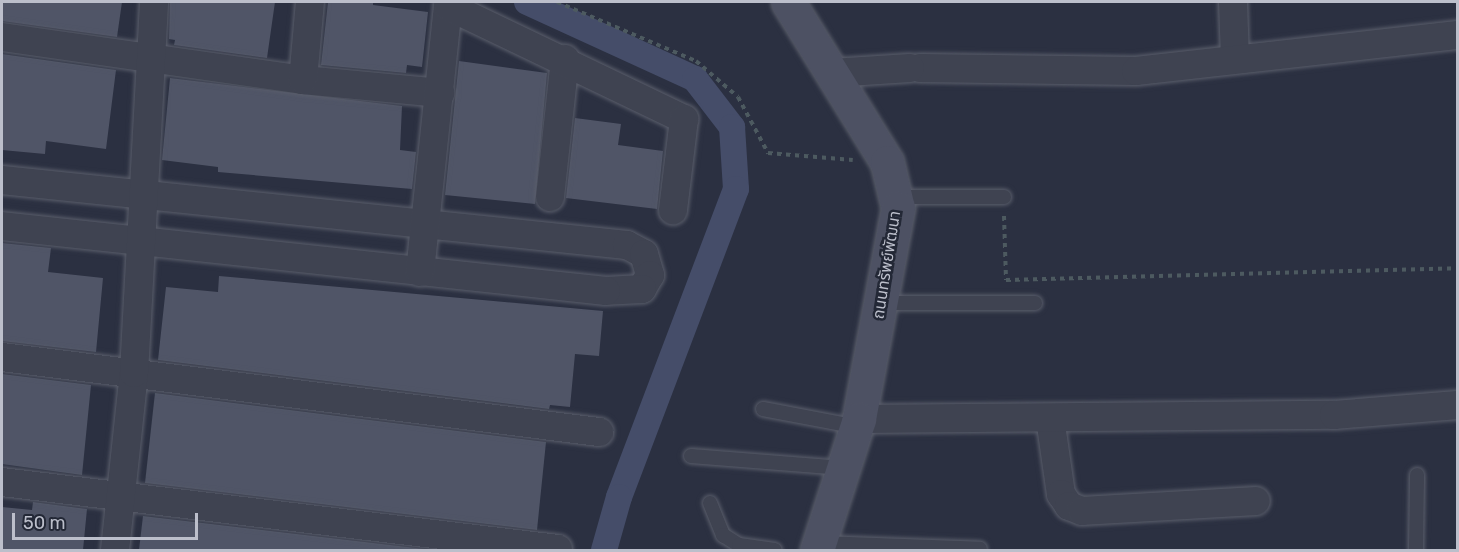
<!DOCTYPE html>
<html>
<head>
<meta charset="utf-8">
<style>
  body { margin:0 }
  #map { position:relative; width:1459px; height:552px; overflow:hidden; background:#2b3041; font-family:Rubik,"Noto Sans Thai",sans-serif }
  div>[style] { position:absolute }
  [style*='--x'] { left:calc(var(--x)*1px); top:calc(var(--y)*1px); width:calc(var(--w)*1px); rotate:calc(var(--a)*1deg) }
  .canal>* { height:26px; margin:-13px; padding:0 13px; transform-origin:13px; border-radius:13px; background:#454d69 }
  .building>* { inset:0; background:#505567 }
  .path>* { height:4px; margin-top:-2px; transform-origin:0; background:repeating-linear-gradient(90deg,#4d5a60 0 4.5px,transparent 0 9px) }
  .roads { filter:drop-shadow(0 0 2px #5a5e6b) drop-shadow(0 0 2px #5a5e6b) }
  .lane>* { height:14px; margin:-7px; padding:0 7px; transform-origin:7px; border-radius:7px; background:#3f4351 }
  .street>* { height:28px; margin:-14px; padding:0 14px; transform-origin:14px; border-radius:14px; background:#3f4351 }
  .secondary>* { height:33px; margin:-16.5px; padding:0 16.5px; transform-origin:16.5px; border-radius:16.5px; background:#4d5163 }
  span { translate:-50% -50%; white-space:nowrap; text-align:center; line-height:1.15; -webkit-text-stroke:5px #232836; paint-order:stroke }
  .street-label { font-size:16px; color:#bcbfcb }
  .frame { position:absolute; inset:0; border:3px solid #bcbfcb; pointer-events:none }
  .scale { position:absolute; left:12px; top:513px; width:186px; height:27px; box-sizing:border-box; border:3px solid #bcbfcb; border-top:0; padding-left:8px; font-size:18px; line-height:21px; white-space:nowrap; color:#bcbfcb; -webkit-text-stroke:4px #232836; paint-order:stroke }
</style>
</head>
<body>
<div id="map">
  <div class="canal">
    <i style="--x:527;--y:2;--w:185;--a:24.6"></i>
    <i style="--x:695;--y:79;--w:61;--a:52.4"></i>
    <i style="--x:732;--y:127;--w:62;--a:86.3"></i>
    <i style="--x:736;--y:189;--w:329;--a:110.8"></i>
    <i style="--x:619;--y:497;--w:55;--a:105.8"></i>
  </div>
  <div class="building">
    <i style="clip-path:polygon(2px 2px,122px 2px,117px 37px,2px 21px)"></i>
    <i style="clip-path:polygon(170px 2px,275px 2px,267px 58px,174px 45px,175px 40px,169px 39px)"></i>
    <i style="clip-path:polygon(328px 2px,373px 2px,373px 5px,428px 12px,422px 67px,407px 65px,406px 73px,321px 65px)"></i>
    <i style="clip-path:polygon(2px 54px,116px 70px,106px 149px,46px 141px,45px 154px,2px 150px)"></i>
    <i style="clip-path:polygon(459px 61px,547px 73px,535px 204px,445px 195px)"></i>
    <i style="clip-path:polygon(170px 78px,402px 106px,400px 150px,416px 152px,412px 189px,218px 172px,218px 167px,162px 160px)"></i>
    <i style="clip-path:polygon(575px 118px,621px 124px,618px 145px,663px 151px,657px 209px,566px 198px)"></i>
    <i style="clip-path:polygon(2px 243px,51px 248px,48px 272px,103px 278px,96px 352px,2px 341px)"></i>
    <i style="clip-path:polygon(219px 276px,603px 311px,599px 356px,575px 354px,570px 407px,550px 405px,549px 409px,158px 360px,166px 287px,218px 292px)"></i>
    <i style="clip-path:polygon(2px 374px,91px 385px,82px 475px,2px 464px)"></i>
    <i style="clip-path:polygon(155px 393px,546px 442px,537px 530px,145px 483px)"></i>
    <i style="clip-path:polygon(33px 502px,87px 509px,83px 550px,2px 550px,2px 507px,32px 510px)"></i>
    <i style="clip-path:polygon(143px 516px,433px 550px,139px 550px)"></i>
  </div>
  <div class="path">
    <i style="--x:557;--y:2;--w:151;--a:23"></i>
    <i style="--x:696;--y:61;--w:55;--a:40.6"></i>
    <i style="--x:738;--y:97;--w:64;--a:61.8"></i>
    <i style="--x:768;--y:153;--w:85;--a:4.7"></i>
    <i style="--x:1004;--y:216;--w:64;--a:88.2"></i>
    <i style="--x:1006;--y:280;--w:452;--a:-1.5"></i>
  </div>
  <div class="roads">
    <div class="lane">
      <i style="--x:897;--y:197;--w:107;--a:0"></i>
      <i style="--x:882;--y:303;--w:153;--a:0"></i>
      <i style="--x:763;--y:409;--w:96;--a:10.8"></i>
      <i style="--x:691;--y:456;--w:152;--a:4.5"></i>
      <i style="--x:710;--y:503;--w:35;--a:68"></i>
      <i style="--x:723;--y:535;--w:19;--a:32"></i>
      <i style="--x:739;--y:545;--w:36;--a:8"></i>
      <i style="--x:820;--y:543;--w:160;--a:2.1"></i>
      <i style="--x:1416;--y:550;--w:75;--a:-89.2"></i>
    </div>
    <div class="street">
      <i style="--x:1233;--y:2;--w:56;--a:88"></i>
      <i style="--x:2;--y:37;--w:304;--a:8.1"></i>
      <i style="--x:303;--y:80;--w:138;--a:5.4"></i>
      <i style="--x:920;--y:68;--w:216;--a:0.8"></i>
      <i style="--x:1136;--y:71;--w:324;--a:-6.4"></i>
      <i style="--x:832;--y:73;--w:78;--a:-3.7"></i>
      <i style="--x:303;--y:80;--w:78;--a:-84.9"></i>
      <i style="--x:2;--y:180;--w:628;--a:5.94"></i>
      <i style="--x:627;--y:245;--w:19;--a:28"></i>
      <i style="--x:644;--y:254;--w:22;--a:74"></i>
      <i style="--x:650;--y:275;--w:16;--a:120"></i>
      <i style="--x:642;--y:289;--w:36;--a:177"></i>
      <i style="--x:606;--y:291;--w:607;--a:-173.86"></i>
      <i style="--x:550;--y:197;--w:139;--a:-83.8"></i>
      <i style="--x:420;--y:272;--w:267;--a:-84"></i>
      <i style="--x:448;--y:6;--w:262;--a:25.6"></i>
      <i style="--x:684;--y:119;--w:92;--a:96.9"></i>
      <i style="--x:2;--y:357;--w:602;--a:7.16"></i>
      <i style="--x:1050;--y:418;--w:77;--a:81.8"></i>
      <i style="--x:1061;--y:494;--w:14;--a:56"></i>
      <i style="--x:1069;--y:506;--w:14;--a:21"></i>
      <i style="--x:1082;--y:511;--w:174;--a:-3.3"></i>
      <i style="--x:859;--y:419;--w:475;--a:-0.5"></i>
      <i style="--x:1334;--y:415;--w:124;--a:-4.6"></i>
      <i style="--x:2;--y:482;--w:560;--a:6.87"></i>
      <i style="--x:115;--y:550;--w:178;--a:-83.9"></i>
      <i style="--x:134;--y:373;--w:372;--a:-86.9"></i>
    </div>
    <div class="secondary">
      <i style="--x:788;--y:2;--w:188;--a:58.3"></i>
      <i style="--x:887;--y:162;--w:47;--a:76.6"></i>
      <i style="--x:898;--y:208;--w:215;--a:100.5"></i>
      <i style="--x:859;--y:419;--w:138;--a:107.8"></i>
    </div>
  </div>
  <div class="street-label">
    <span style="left:887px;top:265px;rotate:-81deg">ถนนทรัพย์พัฒนา</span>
  </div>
  <div class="frame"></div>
  <div class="scale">50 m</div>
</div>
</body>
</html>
